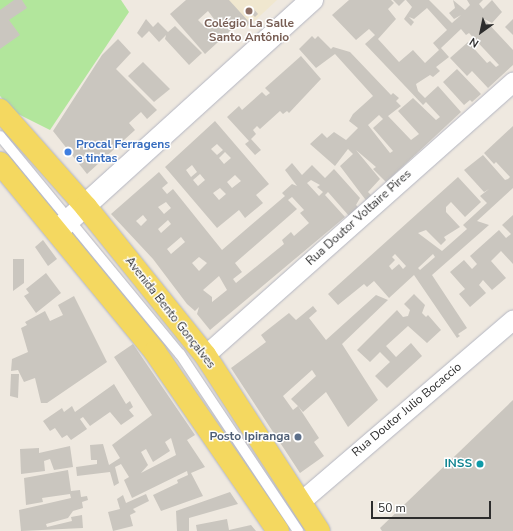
<!DOCTYPE html>
<html>
<head>
<meta charset="utf-8">
<style>
  body { margin:0 }
  #map { position:relative; width:513px; height:531px; overflow:hidden; background:#efe9e0; font-family:"Nunito Sans",sans-serif }
  div>[style] { position:absolute }
  [style*='--x'] { left:calc(var(--x)*1px); top:calc(var(--y)*1px); width:calc(var(--w)*1px); rotate:calc(var(--a)*1deg) }
  .education>* { inset:0; background:#f0e7cf }
  .green>* { inset:0; background:#b2e69c }
  .building>* { inset:0; background:#cac6bf }
  .roads { filter:drop-shadow(0 0 1px #b3b5c1) drop-shadow(0 0 1px #b3b5c1) }
  .service>* { height:10px; margin:-5px; padding:0 5px; transform-origin:5px; border-radius:5px; background:#fff }
  .minor>* { height:19px; margin:-9.5px; padding:0 9.5px; transform-origin:9.5px; border-radius:9.5px; background:#fff }
  .tertiary>* { height:22px; margin:-11px; padding:0 11px; transform-origin:11px; border-radius:11px; background:#fff }
  .primary>* { height:22px; margin:-11px; padding:0 11px; transform-origin:11px; border-radius:11px; background:#f4d860 }
  .dots>* { width:11px; height:11px; translate:-50% -50%; box-sizing:border-box; border:2px solid #fff; border-radius:50% }
  span { translate:-50% -50%; white-space:nowrap; text-align:center; line-height:1.15; -webkit-text-stroke:3px #fff; paint-order:stroke }
  .education-label { font-size:12px; color:#785e54; font-weight:700 }
  .shop-label { font-size:12px; color:#366cbe; font-weight:700 }
  .left { translate:0 -50%; text-align:left }
  .street-label { font-size:12px; color:#2d2d2d }
  .service-label { font-size:12px; color:#4e5e75; font-weight:700 }
  .right { translate:-100% -50%; text-align:right }
  .culture-label { font-size:12px; color:#0d838f; font-weight:700 }
  .north { position:absolute; left:461px; top:12px; width:40px; height:40px; -webkit-text-stroke:3px #fff; paint-order:stroke; rotate:213deg; font-size:11px; font-weight:700; line-height:16px; text-align:center; color:#2d2d2d }
  .north::after { content:''; display:block; margin:auto; width:14px; height:18px; background:#2d2d2d; clip-path:polygon(50% 0,100% 100%,50% 72%,0 100%) }
  .scale { position:absolute; left:371px; top:501px; width:120px; height:18px; box-sizing:border-box; border:2px solid #2d2d2d; border-top:0; padding-left:5px; font-size:12px; line-height:14px; white-space:nowrap; color:#2d2d2d; -webkit-text-stroke:3px #fff; paint-order:stroke }
</style>
</head>
<body>
<div id="map">
  <div class="education">
    <i style="clip-path:polygon(224px 0,277px 0,248px 27px)"></i>
  </div>
  <div class="green">
    <i style="clip-path:polygon(0 0,121px 0,129px 12px,50px 130px,14px 112px,0 96px)"></i>
  </div>
  <div class="building">
    <i style="clip-path:polygon(14px 0,22px 0,27px 8px,9px 20px,20px 35px,0 49px,0 10px)"></i>
    <i style="clip-path:polygon(evenodd,186px 0,229px 0,250px 23px,246px 27px,241px 21px,205px 54px,170px 14px,186px 0,208px 11px,214px 19px,205px 27px,198px 20px,208px 11px)"></i>
    <i style="clip-path:polygon(evenodd,349px 0,391px 0,394px 3px,388px 9px,396px 19px,378px 39px,399px 62px,413px 50px,425px 63px,439px 50px,433px 43px,447px 30px,427px 8px,414px 19px,409px 17px,414px 22px,411px 26px,404px 19px,412px 7px,406px 0,429px 0,452px 23px,461px 15px,454px 19px,449px 13px,455px 8px,453px 0,465px 10px,470px 5px,467px 0,483px 0,479px 4px,483px 9px,492px 0,502px 12px,492px 23px,484px 19px,513px 50px,513px 65px,488px 88px,472px 71px,467px 76px,450px 58px,468px 42px,487px 63px,490px 61px,496px 67px,499px 65px,469px 33px,466px 35px,461px 29px,441px 48px,449px 57px,436px 67px,440px 71px,433px 77px,430px 75px,416px 84px,418px 91px,425px 98px,438px 86px,461px 112px,386px 182px,373px 169px,376px 167px,356px 150px,380px 179px,368px 192px,374px 198px,368px 203px,340px 166px,353px 154px,348px 149px,335px 166px,310px 144px,322px 133px,327px 138px,334px 132px,346px 140px,358px 128px,349px 121px,353px 114px,373px 96px,335px 54px,316px 68px,299px 49px,312px 36px,315px 39px,318px 36px,331px 49px,333px 47px,350px 52px,391px 95px,393px 93px,399px 98px,396px 101px,401px 106px,388px 116px,411px 140px,419px 134px,398px 111px,413px 98px,436px 120px,440px 117px,426px 102px,423px 105px,365px 44px,375px 35px,369px 29px,356px 40px,332px 15px,349px 0,379px 115px,383px 119px,373px 128px,393px 151px,390px 153px,368px 125px,379px 115px)"></i>
    <i style="clip-path:polygon(393px 0,405px 0,399px 6px)"></i>
    <i style="clip-path:polygon(253px 8px,258px 14px,255px 17px,249px 11px)"></i>
    <i style="clip-path:polygon(146px 19px,153px 27px,158px 22px,168px 32px,175px 26px,202px 53px,189px 65px,165px 39px,166px 35px,159px 42px,149px 31px,142px 38px,137px 33px)"></i>
    <i style="clip-path:polygon(513px 19px,513px 35px,505px 27px)"></i>
    <i style="clip-path:polygon(118px 39px,131px 53px,116px 69px,157px 110px,147px 119px,141px 112px,129px 123px,135px 130px,87px 174px,53px 131px,102px 55px)"></i>
    <i style="clip-path:polygon(301px 56px,321px 79px,289px 113px,287px 111px,283px 114px,280px 111px,260px 129px,257px 126px,253px 130px,256px 134px,251px 139px,261px 150px,255px 155px,245px 144px,249px 141px,227px 117px,239px 106px,242px 110px,262px 92px,266px 96px,270px 93px,265px 88px)"></i>
    <i style="clip-path:polygon(143px 62px,170px 89px,154px 102px,128px 76px)"></i>
    <i style="clip-path:polygon(457px 69px,481px 94px,472px 102px,470px 100px,464px 105px,443px 82px)"></i>
    <i style="clip-path:polygon(evenodd,215px 121px,269px 184px,256px 195px,263px 203px,245px 218px,239px 210px,217px 228px,165px 167px,215px 121px,217px 144px,223px 150px,217px 155px,211px 149px,217px 144px,215px 121px,225px 152px,231px 158px,224px 164px,219px 158px,225px 152px,215px 121px,192px 165px,197px 172px,191px 177px,186px 170px,192px 165px,215px 121px,200px 174px,205px 180px,198px 186px,193px 180px,200px 174px,215px 121px,235px 175px,241px 181px,232px 188px,227px 182px,235px 175px,215px 121px,220px 188px,226px 194px,219px 200px,213px 193px,220px 188px)"></i>
    <i style="clip-path:polygon(evenodd,513px 126px,513px 188px,477px 221px,489px 225px,432px 275px,467px 328px,458px 334px,460px 336px,457px 338px,414px 275px,389px 298px,374px 281px,367px 287px,364px 284px,338px 305px,328px 294px,458px 177px,481px 202px,465px 217px,451px 202px,446px 207px,446px 212px,460px 227px,444px 237px,446px 240px,441px 245px,426px 230px,418px 233px,442px 251px,467px 229px,463px 225px,487px 203px,480px 196px,489px 189px,484px 192px,464px 170px,483px 155px,505px 180px,508px 179px,510px 177px,496px 162px,494px 164px,484px 153px,513px 126px,395px 254px,406px 266px,403px 269px,399px 264px,392px 270px,389px 266px,395px 260px,392px 257px,395px 254px,513px 126px,433px 254px,435px 257px,420px 270px,418px 268px,433px 254px)"></i>
    <i style="clip-path:polygon(evenodd,292px 163px,302px 175px,312px 165px,325px 178px,334px 169px,360px 198px,356px 205px,358px 207px,349px 216px,328px 192px,325px 195px,345px 217px,210px 330px,197px 314px,199px 307px,195px 311px,187px 304px,153px 259px,111px 214px,159px 172px,168px 183px,162px 188px,167px 194px,173px 189px,222px 250px,285px 196px,282px 193px,292px 184px,297px 186px,285px 170px,292px 163px,311px 180px,320px 185px,317px 187px,323px 192px,319px 196px,307px 183px,311px 180px,292px 163px,292px 197px,304px 210px,300px 213px,309px 223px,294px 236px,291px 232px,282px 240px,284px 244px,236px 283px,233px 279px,242px 272px,235px 263px,297px 209px,288px 200px,292px 197px,292px 163px,166px 202px,171px 208px,164px 214px,158px 207px,166px 202px,292px 163px,143px 215px,147px 220px,141px 226px,136px 221px,143px 215px,292px 163px,168px 220px,171px 224px,161px 233px,158px 229px,168px 220px,292px 163px,181px 237px,185px 242px,171px 254px,167px 249px,181px 237px,292px 163px,199px 257px,207px 263px,199px 271px,192px 263px,199px 257px,292px 163px,219px 276px,227px 290px,212px 302px,212px 297px,203px 290px,219px 276px)"></i>
    <i style="clip-path:polygon(513px 215px,513px 264px,501px 251px,491px 261px,506px 278px,492px 290px,483px 280px,479px 285px,486px 293px,470px 307px,459px 294px,465px 289px,450px 272px,464px 260px,472px 269px,477px 264px,470px 256px,499px 230px,506px 238px,511px 234px,502px 225px)"></i>
    <i style="clip-path:polygon(43px 240px,57px 259px,48px 266px,35px 247px)"></i>
    <i style="clip-path:polygon(13px 259px,24px 259px,24px 283px,13px 291px)"></i>
    <i style="clip-path:polygon(46px 273px,61px 293px,36px 313px,24px 296px,29px 293px,26px 289px)"></i>
    <i style="clip-path:polygon(414px 294px,425px 305px,422px 313px,426px 317px,428px 315px,441px 330px,427px 343px,408px 326px,386px 346px,396px 357px,411px 343px,422px 356px,387px 388px,375px 376px,390px 362px,380px 352px,370px 362px,357px 350px,397px 310px,403px 317px,408px 316px,410px 310px,404px 304px)"></i>
    <i style="clip-path:polygon(evenodd,376px 295px,388px 300px,342px 344px,378px 400px,348px 427px,326px 392px,303px 412px,298px 406px,319px 438px,314px 442px,324px 456px,300px 473px,231px 368px,266px 342px,261px 335px,289px 313px,296px 320px,313px 306px,317px 311px,309px 318px,326px 340px,376px 295px,312px 370px,316px 376px,291px 399px,298px 406px,293px 410px,283px 396px,312px 370px)"></i>
    <i style="clip-path:polygon(74px 296px,107px 362px,47px 403px,41px 403px,35px 378px,24px 382px,18px 370px,11px 371px,12px 359px,28px 352px,21px 328px,27px 325px,25px 322px,45px 311px,50px 321px,63px 315px,58px 305px)"></i>
    <i style="clip-path:polygon(evenodd,133px 344px,195px 435px,187px 440px,205px 467px,191px 473px,203px 496px,161px 511px,153px 495px,178px 483px,177px 480px,188px 475px,187px 471px,132px 498px,124px 480px,129px 477px,121px 464px,115px 467px,119px 483px,114px 486px,110px 472px,77px 476px,76px 467px,97px 464px,97px 460px,91px 460px,90px 445px,103px 444px,109px 465px,120px 458px,112px 445px,152px 415px,114px 357px,133px 344px,171px 438px,176px 455px,141px 473px,148px 465px,141px 452px,146px 449px,153px 462px,170px 451px,165px 442px,171px 438px)"></i>
    <i style="clip-path:polygon(11px 374px,19px 374px,18px 398px,10px 396px)"></i>
    <i style="clip-path:polygon(114px 384px,126px 404px,130px 401px,133px 407px,129px 410px,134px 416px,121px 425px,110px 412px,90px 426px,83px 417px,80px 419px,87px 429px,71px 440px,67px 435px,62px 438px,55px 428px,50px 431px,43px 421px,62px 408px,64px 412px,72px 406px,75px 412px)"></i>
    <i style="clip-path:polygon(513px 400px,513px 531px,382px 531px,380px 528px)"></i>
    <i style="clip-path:polygon(70px 446px,73px 467px,54px 470px,50px 459px,44px 461px,45px 471px,21px 474px,20px 449px,39px 448px,39px 453px)"></i>
    <i style="clip-path:polygon(68px 470px,71px 491px,80px 490px,81px 497px,87px 496px,88px 500px,82px 502px,83px 508px,73px 511px,68px 518px,46px 524px,47px 527px,72px 521px,71px 517px,82px 515px,83px 528px,21px 531px,19px 510px,71px 498px,70px 494px,42px 498px,43px 502px,26px 505px,24px 478px)"></i>
    <i style="clip-path:polygon(230px 492px,238px 504px,189px 518px,189px 531px,177px 531px,176px 511px)"></i>
    <i style="clip-path:polygon(146px 494px,149px 501px,133px 509px,136px 512px,130px 515px,133px 526px,113px 531px,108px 512px,120px 509px,117px 499px,123px 495px,126px 503px)"></i>
    <i style="clip-path:polygon(227px 519px,229px 530px,251px 525px,256px 531px,197px 531px,196px 525px)"></i>
  </div>
  <div class="roads">
    <div class="service">
      <i style="--x:0;--y:136;--w:283;--a:50.5"></i>
      <i style="--x:180;--y:354;--w:213;--a:56.3"></i>
    </div>
    <div class="minor">
      <i style="--x:205;--y:355;--w:412;--a:-41.6"></i>
      <i style="--x:301;--y:501;--w:279;--a:-40.6"></i>
    </div>
    <div class="tertiary">
      <i style="--x:58;--y:230;--w:343;--a:-42.2"></i>
    </div>
    <div class="primary">
      <i style="--x:0;--y:110;--w:130;--a:48.4"></i>
      <i style="--x:86;--y:207;--w:190;--a:51.2"></i>
      <i style="--x:205;--y:355;--w:210;--a:57.1"></i>
      <i style="--x:0;--y:163;--w:244;--a:50.6"></i>
      <i style="--x:155;--y:352;--w:217;--a:55.5"></i>
    </div>
  </div>
  <div class="dots">
    <i style="left:249px;top:11px;background:#8d6e63"></i>
    <i style="left:68px;top:152px;background:#3f7fe0"></i>
    <i style="left:298px;top:437px;background:#5c6f8a"></i>
    <i style="left:480px;top:464px;background:#0f9aa8"></i>
  </div>
  <div class="education-label">
    <span style="left:249px;top:31px">Colégio La Salle<br>Santo Antônio</span>
  </div>
  <div class="shop-label">
    <span class="left" style="left:76px;top:152px">Procal Ferragens<br>e tintas</span>
  </div>
  <div class="street-label">
    <span style="left:359px;top:218px;rotate:-42deg">Rua Doutor Voltaire Pires</span>
    <span style="left:170px;top:313px;rotate:52deg">Avenida Bento Gonçalves</span>
    <span style="left:407px;top:410px;rotate:-40deg">Rua Doutor Julio Bocaccio</span>
  </div>
  <div class="service-label">
    <span class="right" style="left:290px;top:437px">Posto Ipiranga</span>
  </div>
  <div class="culture-label">
    <span class="right" style="left:472px;top:464px">INSS</span>
  </div>
  <div class="north">N</div>
  <div class="scale">50 m</div>
</div>
</body>
</html>
